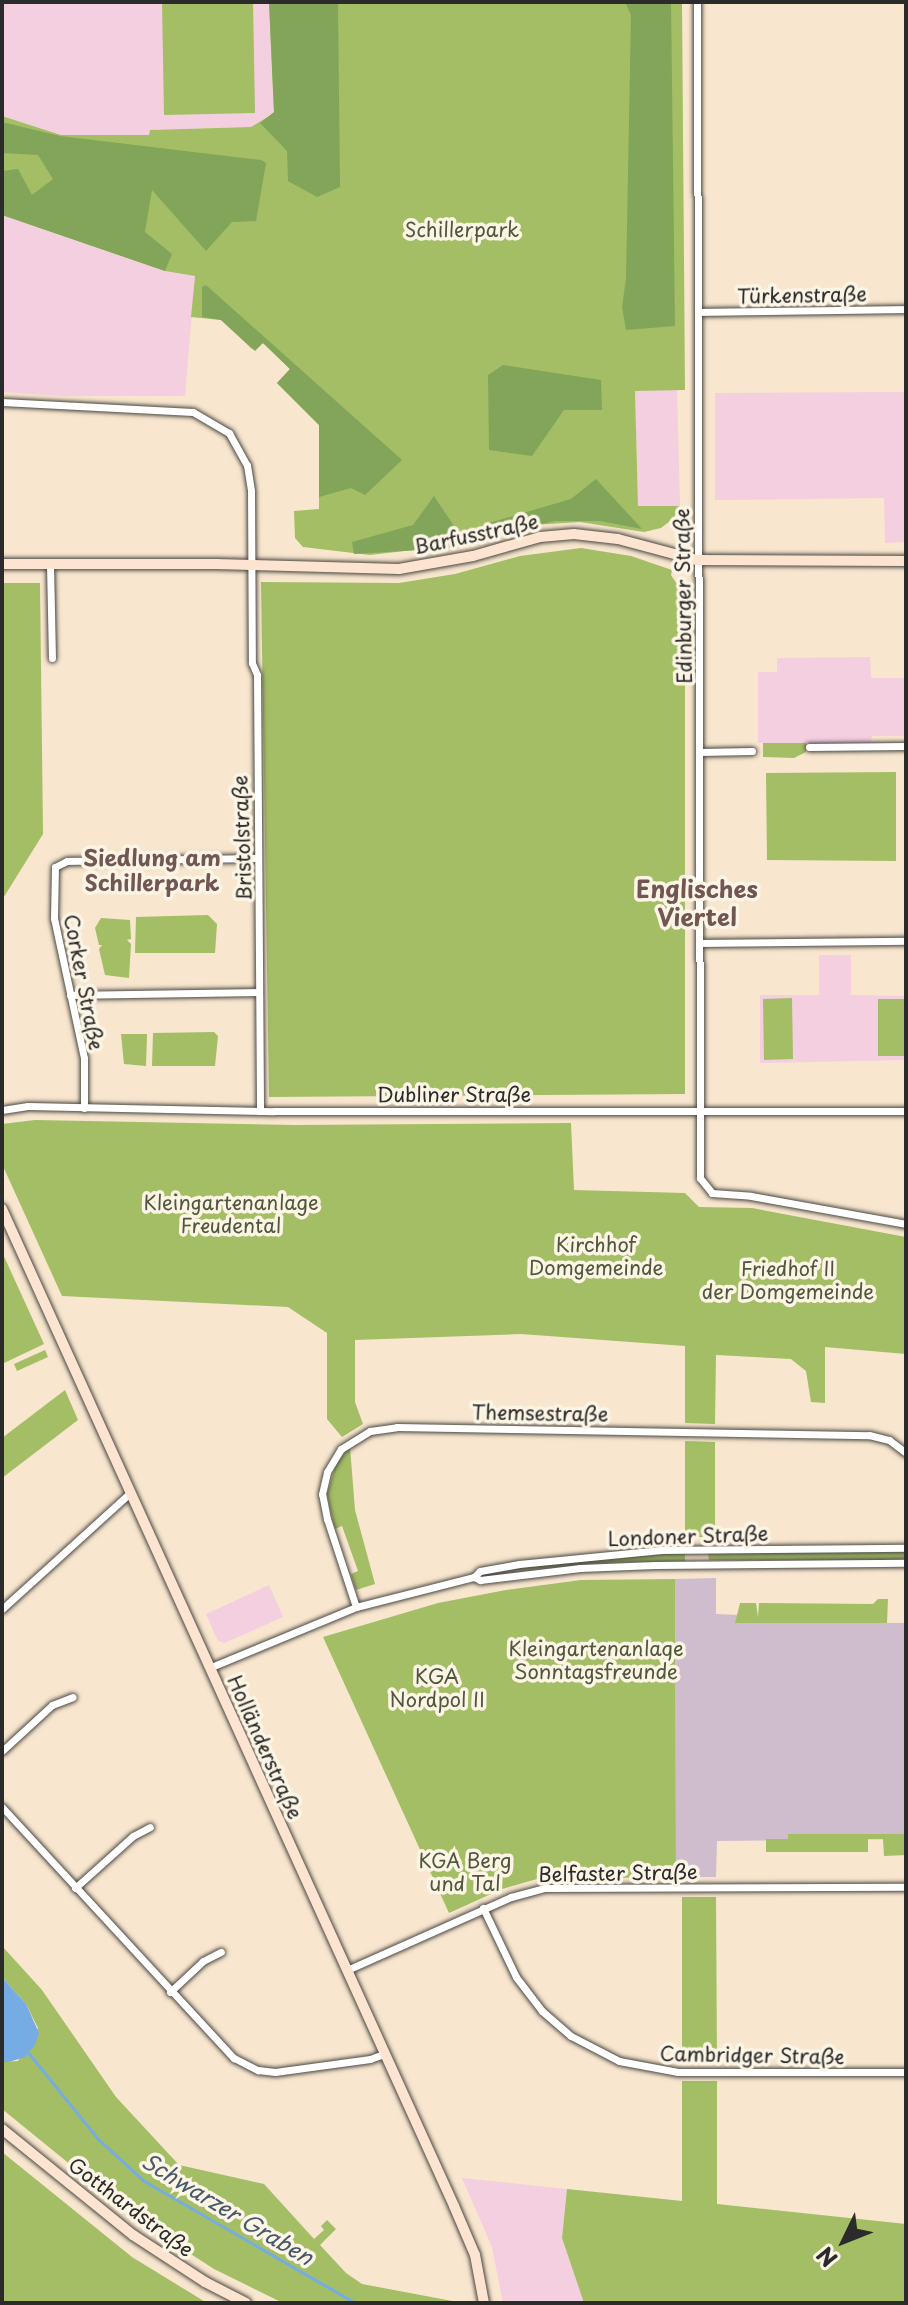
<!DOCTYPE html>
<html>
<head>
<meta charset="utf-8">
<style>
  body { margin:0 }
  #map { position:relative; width:908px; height:2305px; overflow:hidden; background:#f8e6ce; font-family:"Playpen Sans",sans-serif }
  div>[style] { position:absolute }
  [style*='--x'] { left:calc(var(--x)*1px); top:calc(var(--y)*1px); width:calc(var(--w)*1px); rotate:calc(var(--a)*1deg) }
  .built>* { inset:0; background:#f3cfdf }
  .industrial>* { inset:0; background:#cfbdce }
  .green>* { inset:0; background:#a3be65 }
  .forest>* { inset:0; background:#82a55a }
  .water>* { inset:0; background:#76ace4 }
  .stream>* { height:3px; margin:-1.5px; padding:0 1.5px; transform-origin:1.5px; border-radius:1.5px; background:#76ace4 }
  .roads { filter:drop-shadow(0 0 2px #4a4743) drop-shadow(0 0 2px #4a4743) }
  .street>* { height:7px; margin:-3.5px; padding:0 3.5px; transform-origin:3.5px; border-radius:3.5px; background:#fff }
  .secondary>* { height:10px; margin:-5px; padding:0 5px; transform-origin:5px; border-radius:5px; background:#fde4d0 }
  span { translate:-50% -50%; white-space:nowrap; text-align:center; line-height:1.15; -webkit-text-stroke:7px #fcf5e5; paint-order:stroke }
  .park-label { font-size:20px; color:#4f573c }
  .street-label { font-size:20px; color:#2b2b2b }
  .neighbourhood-label { font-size:22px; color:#725654; font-weight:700 }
  .water-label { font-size:22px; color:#45586c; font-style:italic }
  .quarter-label { font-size:24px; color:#725654; font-weight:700 }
  .frame { position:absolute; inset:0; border:4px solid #2b2b2b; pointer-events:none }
  .north { position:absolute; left:804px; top:2201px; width:80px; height:80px; -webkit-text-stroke:6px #fcf5e5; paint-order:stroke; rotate:227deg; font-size:22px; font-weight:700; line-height:32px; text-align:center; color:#2b2b2b }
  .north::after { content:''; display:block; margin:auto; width:28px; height:36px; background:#2b2b2b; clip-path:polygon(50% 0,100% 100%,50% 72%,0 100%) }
</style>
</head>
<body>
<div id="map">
  <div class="built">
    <i style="clip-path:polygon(2px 2px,269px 2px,274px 112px,252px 127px,150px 130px,149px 135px,61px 135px,2px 116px)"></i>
    <i style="clip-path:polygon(2px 215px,165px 271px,195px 276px,185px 396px,63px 396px,2px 392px)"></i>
    <i style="clip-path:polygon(677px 389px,680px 506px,638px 506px,635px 390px)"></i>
    <i style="clip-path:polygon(906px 392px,906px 542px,885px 543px,884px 498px,715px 500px,715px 393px)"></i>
    <i style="clip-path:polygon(870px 657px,871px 678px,906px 678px,906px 736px,872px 736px,871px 743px,758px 743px,758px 672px,777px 672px,777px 658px)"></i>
    <i style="clip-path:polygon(819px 955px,851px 955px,851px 995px,906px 996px,906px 1060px,760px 1063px,760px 995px,819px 995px)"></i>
    <i style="clip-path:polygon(269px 1585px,283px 1617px,224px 1643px,218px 1641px,206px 1614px)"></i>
    <i style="clip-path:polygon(462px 2178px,567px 2189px,562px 2238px,584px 2303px,503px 2303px,492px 2247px)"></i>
  </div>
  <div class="industrial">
    <i style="clip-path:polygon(716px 1578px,716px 1614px,738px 1615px,739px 1622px,906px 1623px,906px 1839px,717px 1841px,716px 1877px,676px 1877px,675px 1579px)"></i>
  </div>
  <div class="green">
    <i style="clip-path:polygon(162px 2px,253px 2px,255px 113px,164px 115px)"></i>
    <i style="clip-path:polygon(269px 2px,682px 2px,685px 390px,635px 391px,638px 506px,680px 506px,674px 518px,661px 528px,644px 532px,580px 522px,532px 525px,439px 547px,370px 555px,303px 547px,295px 538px,294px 511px,319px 509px,319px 425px,277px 383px,290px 369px,263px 343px,252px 349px,221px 320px,191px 317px,195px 276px,165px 271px,2px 215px,2px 116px,61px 135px,149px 135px,150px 130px,251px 127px,274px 113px)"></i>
    <i style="clip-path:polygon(581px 548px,631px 556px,672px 570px,671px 575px,679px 587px,685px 587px,685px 597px,678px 602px,685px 616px,685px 1094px,269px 1097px,261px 582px,399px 583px,455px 574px,520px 556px)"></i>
    <i style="clip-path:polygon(2px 583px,40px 583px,43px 834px,2px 900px)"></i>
    <i style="clip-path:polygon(763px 743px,806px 743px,806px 752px,794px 758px,763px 757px)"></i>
    <i style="clip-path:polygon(896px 772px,896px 861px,767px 860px,766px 773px)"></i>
    <i style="clip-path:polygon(208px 915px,217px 924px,215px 953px,135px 953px,136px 917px)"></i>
    <i style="clip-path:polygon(101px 918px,130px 920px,131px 939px,127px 940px,131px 944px,129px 978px,105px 975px,99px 949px,102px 945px,99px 945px,95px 928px)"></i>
    <i style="clip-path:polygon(792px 998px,793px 1059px,764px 1060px,763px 999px)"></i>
    <i style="clip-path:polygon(878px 999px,906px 999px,906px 1056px,878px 1056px)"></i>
    <i style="clip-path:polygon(214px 1032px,218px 1036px,215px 1066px,152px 1066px,153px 1033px)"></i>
    <i style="clip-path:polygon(121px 1034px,147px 1034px,146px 1066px,124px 1064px)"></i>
    <i style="clip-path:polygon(35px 1120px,295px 1125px,571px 1123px,574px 1190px,685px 1193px,699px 1207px,752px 1208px,906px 1237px,906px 1354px,825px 1347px,825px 1403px,811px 1402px,806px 1371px,791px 1359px,716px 1355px,715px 1424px,685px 1423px,685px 1346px,521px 1334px,355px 1340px,355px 1402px,363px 1424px,342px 1437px,327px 1419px,327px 1333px,288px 1307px,62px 1296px,2px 1164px,2px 1124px)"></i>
    <i style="clip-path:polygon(2px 1252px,44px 1344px,2px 1364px)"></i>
    <i style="clip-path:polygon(45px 1350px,48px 1357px,17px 1371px,14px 1364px)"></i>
    <i style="clip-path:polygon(65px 1390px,78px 1420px,2px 1478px,2px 1438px)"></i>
    <i style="clip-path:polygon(685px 1441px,715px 1442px,715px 1537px,685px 1537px)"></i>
    <i style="clip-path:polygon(350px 1447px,355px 1510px,375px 1584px,356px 1590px,351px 1574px,358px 1571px,342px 1526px,335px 1529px,327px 1494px,336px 1464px)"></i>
    <i style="clip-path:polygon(906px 1552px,906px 1560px,709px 1560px,708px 1553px)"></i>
    <i style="clip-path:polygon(685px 1553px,685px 1561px,587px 1563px,479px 1574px,556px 1561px)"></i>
    <i style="clip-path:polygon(675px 1579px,676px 1877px,537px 1879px,502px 1889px,449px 1913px,323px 1637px,438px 1603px,506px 1590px,581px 1580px)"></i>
    <i style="clip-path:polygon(878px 1599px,888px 1599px,887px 1623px,735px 1623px,740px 1603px,756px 1603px,758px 1617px,759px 1603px,873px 1604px)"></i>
    <i style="clip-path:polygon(788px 1834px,906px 1834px,906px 1855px,884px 1856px,883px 1839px,868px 1839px,868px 1852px,766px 1852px,766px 1839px,788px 1839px)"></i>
    <i style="clip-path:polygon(682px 1897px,716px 1897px,717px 2063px,682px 2063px)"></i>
    <i style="clip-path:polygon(2px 1946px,42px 1990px,116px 2097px,179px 2165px,264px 2184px,314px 2239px,324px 2230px,321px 2226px,327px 2220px,336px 2229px,320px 2245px,346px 2273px,362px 2284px,463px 2303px,283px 2303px,214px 2269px,141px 2222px,2px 2109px,2px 2062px,18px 2061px,38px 2028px,26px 2004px,2px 1977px)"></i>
    <i style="clip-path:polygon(682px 2081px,717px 2081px,717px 2204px,906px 2224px,906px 2303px,584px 2303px,562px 2238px,567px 2189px,682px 2201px)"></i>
    <i style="clip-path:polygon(2px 2152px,132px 2257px,207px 2303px,2px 2303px)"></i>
  </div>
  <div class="forest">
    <i style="clip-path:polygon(269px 2px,338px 2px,340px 187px,317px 197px,288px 181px,287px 151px,260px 123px,274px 112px)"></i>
    <i style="clip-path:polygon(625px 2px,671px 2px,675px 326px,626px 330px,622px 307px,626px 279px,631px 15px)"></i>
    <i style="clip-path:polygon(2px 122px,60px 136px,261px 160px,266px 163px,256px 221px,232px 222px,206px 251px,152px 190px,145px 232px,172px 254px,165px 271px,2px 215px,2px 171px,18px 169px,32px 195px,53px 179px,38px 155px,2px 153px)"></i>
    <i style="clip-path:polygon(206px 285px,402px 460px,365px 495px,351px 488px,319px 497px,319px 425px,277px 383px,290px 369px,263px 343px,255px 351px,221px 320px,202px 317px,202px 287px)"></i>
    <i style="clip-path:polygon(503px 365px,601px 380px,602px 410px,564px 410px,532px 456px,489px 450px,488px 375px)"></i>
    <i style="clip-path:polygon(596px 479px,642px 529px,600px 521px,555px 521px,471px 540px,489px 523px,571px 499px)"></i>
    <i style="clip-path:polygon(434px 496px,468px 547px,354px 554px,352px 542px,413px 525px)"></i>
  </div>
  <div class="water">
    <i style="clip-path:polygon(2px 1977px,26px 2004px,39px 2033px,35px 2045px,25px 2057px,9px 2062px,2px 2062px)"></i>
  </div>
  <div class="stream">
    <i style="--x:26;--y:2050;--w:114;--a:51"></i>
    <i style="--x:98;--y:2139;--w:62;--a:42.4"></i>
    <i style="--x:144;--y:2181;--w:244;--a:30"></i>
  </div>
  <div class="roads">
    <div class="street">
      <i style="--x:697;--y:2;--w:1176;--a:89.85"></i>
      <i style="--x:700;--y:1178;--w:19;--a:51"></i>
      <i style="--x:712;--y:1193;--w:39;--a:4"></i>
      <i style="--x:751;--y:1196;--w:158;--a:10.2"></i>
      <i style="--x:698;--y:312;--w:208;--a:-0.8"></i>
      <i style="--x:2;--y:402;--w:191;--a:3"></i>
      <i style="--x:193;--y:412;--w:42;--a:30.3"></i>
      <i style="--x:229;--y:433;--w:37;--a:61"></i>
      <i style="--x:247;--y:465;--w:26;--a:81"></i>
      <i style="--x:251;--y:491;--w:172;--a:89.7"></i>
      <i style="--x:252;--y:663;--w:13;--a:67"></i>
      <i style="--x:257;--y:675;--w:436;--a:89.6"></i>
      <i style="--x:50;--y:564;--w:94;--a:88.8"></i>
      <i style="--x:809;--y:747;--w:97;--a:-0.6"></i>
      <i style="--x:700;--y:752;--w:52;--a:-1.1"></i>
      <i style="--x:701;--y:943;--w:205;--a:-0.6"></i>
      <i style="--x:70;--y:995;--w:187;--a:-0.9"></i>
      <i style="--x:84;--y:1108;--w:50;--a:-90"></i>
      <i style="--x:84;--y:1058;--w:143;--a:-102.1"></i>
      <i style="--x:54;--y:918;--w:51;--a:-88.9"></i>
      <i style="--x:55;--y:867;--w:13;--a:-27"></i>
      <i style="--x:67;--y:861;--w:188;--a:-0.9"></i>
      <i style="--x:2;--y:1110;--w:26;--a:-9"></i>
      <i style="--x:28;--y:1106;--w:246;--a:1.2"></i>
      <i style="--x:274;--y:1111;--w:632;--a:0"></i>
      <i style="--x:474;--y:1577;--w:7;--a:27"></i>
      <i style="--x:480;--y:1580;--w:101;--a:-6.8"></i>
      <i style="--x:580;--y:1568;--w:75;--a:-2.3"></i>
      <i style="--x:655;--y:1565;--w:251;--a:-0.5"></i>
      <i style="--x:356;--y:1607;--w:93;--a:-108.2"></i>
      <i style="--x:327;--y:1519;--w:25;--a:-101"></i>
      <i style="--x:322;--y:1494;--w:23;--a:-77"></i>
      <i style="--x:327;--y:1472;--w:27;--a:-59"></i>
      <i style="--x:341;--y:1449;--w:34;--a:-32"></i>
      <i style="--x:370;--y:1431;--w:27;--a:-8"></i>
      <i style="--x:397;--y:1427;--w:472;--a:1"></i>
      <i style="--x:869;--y:1435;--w:21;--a:14"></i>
      <i style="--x:889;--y:1440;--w:21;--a:37"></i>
      <i style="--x:2;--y:1609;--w:173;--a:-42.2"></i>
      <i style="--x:209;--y:1668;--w:159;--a:-22.5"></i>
      <i style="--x:356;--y:1607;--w:122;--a:-14.3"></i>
      <i style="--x:474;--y:1577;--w:8;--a:-45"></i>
      <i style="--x:480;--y:1571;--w:40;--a:-10"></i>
      <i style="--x:519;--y:1564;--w:143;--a:-5.6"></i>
      <i style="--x:661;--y:1550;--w:245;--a:-0.5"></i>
      <i style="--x:2;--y:1751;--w:68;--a:-42.6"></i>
      <i style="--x:52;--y:1705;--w:22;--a:-21"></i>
      <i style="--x:2;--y:1807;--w:342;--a:47.3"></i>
      <i style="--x:234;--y:2058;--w:27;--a:27"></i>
      <i style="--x:258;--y:2070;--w:17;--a:7"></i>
      <i style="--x:275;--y:2072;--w:96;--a:-7.8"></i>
      <i style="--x:370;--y:2059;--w:15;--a:-20"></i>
      <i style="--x:75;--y:1888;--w:78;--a:-41.9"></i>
      <i style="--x:133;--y:1836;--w:19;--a:-28"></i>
      <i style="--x:483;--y:1908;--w:76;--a:64.4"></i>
      <i style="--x:516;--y:1977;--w:43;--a:52.6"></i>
      <i style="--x:542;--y:2011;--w:38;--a:41"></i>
      <i style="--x:571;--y:2036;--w:54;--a:27.5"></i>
      <i style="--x:619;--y:2061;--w:60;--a:10.6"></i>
      <i style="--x:678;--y:2072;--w:228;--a:0"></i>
      <i style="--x:347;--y:1970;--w:180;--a:-24"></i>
      <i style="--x:511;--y:1897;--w:35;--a:-15"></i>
      <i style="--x:545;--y:1888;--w:361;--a:-0.2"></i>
      <i style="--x:170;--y:1992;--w:45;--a:-43.2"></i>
      <i style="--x:203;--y:1961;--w:20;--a:-27"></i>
    </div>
    <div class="secondary">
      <i style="--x:2;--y:564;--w:214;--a:0"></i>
      <i style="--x:216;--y:564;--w:183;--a:1.6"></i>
      <i style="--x:399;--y:569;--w:75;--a:-10"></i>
      <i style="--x:473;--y:556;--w:70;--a:-15.8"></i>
      <i style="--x:540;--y:537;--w:34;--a:-5"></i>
      <i style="--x:574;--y:534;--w:44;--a:6.5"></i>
      <i style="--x:618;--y:539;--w:82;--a:14.9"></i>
      <i style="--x:697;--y:560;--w:209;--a:0.3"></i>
      <i style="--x:2;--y:1209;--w:1095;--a:65.61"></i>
      <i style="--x:454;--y:2206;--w:53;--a:66.8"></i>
      <i style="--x:475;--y:2255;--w:49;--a:79.4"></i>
      <i style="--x:2;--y:2129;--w:169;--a:39"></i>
      <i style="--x:133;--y:2235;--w:86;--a:33.1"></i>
      <i style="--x:205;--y:2282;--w:46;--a:27.1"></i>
    </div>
  </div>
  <div class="park-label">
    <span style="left:462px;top:229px">Schillerpark</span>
    <span style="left:231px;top:1214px">Kleingartenanlage<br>Freudental</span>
    <span style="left:596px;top:1256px">Kirchhof<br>Domgemeinde</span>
    <span style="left:788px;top:1280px">Friedhof II<br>der Domgemeinde</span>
    <span style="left:596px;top:1660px">Kleingartenanlage<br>Sonntagsfreunde</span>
    <span style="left:437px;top:1688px">KGA<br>Nordpol II</span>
    <span style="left:465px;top:1872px">KGA Berg<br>und Tal</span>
  </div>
  <div class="street-label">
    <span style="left:802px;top:295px;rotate:-1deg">Türkenstraße</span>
    <span style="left:476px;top:534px;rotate:-12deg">Barfusstraße</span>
    <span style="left:683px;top:596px;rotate:-91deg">Edinburger Straße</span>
    <span style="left:242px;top:838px;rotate:-92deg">Bristolstraße</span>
    <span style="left:84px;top:982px;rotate:79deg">Corker Straße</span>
    <span style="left:454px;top:1094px">Dubliner Straße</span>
    <span style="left:540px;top:1413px;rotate:1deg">Themsestraße</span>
    <span style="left:688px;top:1536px;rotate:-2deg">Londoner Straße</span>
    <span style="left:265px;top:1747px;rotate:66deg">Holländerstraße</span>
    <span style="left:618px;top:1873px;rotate:-1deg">Belfaster Straße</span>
    <span style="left:752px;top:2055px;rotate:1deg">Cambridger Straße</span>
    <span style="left:131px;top:2207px;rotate:37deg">Gotthardstraße</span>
  </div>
  <div class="neighbourhood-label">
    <span style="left:152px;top:869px">Siedlung am<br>Schillerpark</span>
  </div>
  <div class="water-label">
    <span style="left:228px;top:2208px;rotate:31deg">Schwarzer Graben</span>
  </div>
  <div class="quarter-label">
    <span style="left:697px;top:903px">Englisches<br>Viertel</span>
  </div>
  <div class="frame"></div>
  <div class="north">N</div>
</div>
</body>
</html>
